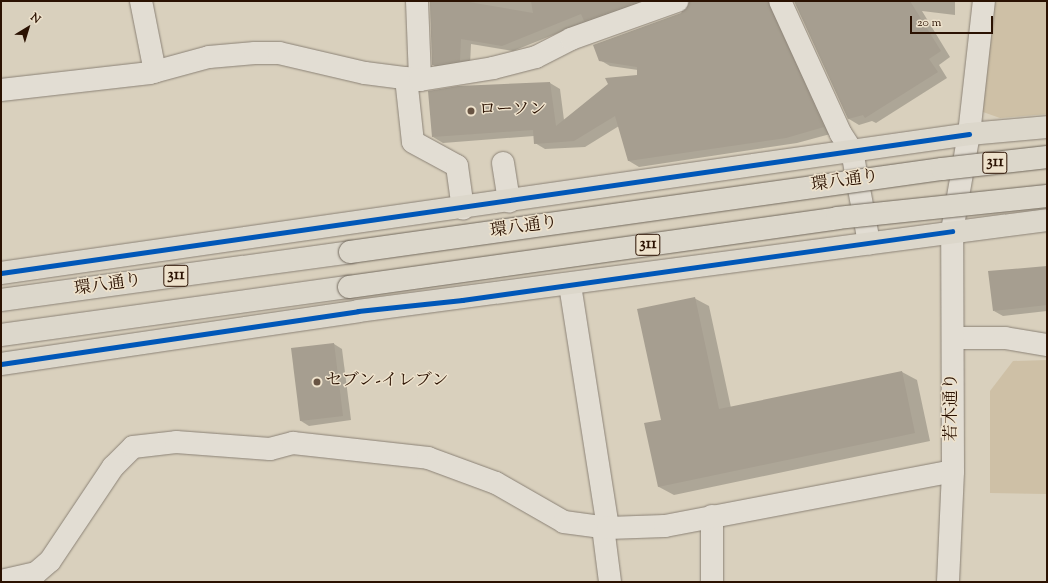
<!DOCTYPE html>
<html>
<head>
<meta charset="utf-8">
<style>
  body { margin:0 }
  #map { position:relative; width:1048px; height:583px; overflow:hidden; background:#d9d0bd; font-family:"Sorts Mill Goudy","Noto Serif JP",serif }
  div>[style] { position:absolute }
  [style*='--x'] { left:calc(var(--x)*1px); top:calc(var(--y)*1px); width:calc(var(--w)*1px); rotate:calc(var(--a)*1deg) }
  .green>* { inset:0; background:#cec0a6 }
  .shadow>* { inset:0; background:#0003 }
  .building>* { inset:0; background:#a69e90 }
  .roads { filter:drop-shadow(0 0 1px #8b8276) drop-shadow(0 0 1px #8b8276) }
  .minor>* { height:22px; margin:-11px; padding:0 11px; transform-origin:11px; border-radius:11px; background:#e2ddd3 }
  .major>* { height:22px; margin:-11px; padding:0 11px; transform-origin:11px; border-radius:11px; background:#dcd7cb }
  .bridges { filter:drop-shadow(0 0 1px #72695d) drop-shadow(0 0 1px #72695d) }
  .major-bridge>* { height:22px; margin:-11px; padding:0 11px; transform-origin:11px; border-radius:11px; background:#dcd7cb }
  .cycleway>* { height:5px; margin:-2.5px; padding:0 2.5px; transform-origin:2.5px; border-radius:2.5px; background:#0057b8 }
  .dots>* { width:11px; height:11px; translate:-50% -50%; box-sizing:border-box; border:2px solid #eee2cc; border-radius:50% }
  span { translate:-50% -50%; white-space:nowrap; text-align:center; line-height:1.15; -webkit-text-stroke:3px #eee2cc; paint-order:stroke }
  .shield-label span { padding:1px 3px; background:#eee2cc; border:1px solid; border-radius:3px; -webkit-text-stroke-width:0 }
  .shield-label { font-size:16px; color:#2b1202; font-weight:700 }
  .poi-label { font-size:17px; color:#2b1202 }
  .left { translate:0 -50%; text-align:left }
  .street-label { font-size:17px; color:#2b1202 }
  .frame { position:absolute; inset:0; border:2px solid #2b1202; pointer-events:none }
  .north { position:absolute; left:8px; top:8px; width:40px; height:40px; -webkit-text-stroke:3px #eee2cc; paint-order:stroke; rotate:38deg; font-size:11px; font-weight:700; line-height:16px; text-align:center; color:#2b1202 }
  .north::after { content:''; display:block; margin:auto; width:14px; height:18px; background:#2b1202; clip-path:polygon(50% 0,100% 100%,50% 72%,0 100%) }
  .scale { position:absolute; left:910px; top:16px; width:83px; height:18px; box-sizing:border-box; border:2px solid #2b1202; border-top:0; padding-left:5px; font-size:12px; line-height:14px; white-space:nowrap; color:#2b1202; -webkit-text-stroke:3px #eee2cc; paint-order:stroke }
</style>
</head>
<body>
<div id="map">
  <div class="green">
    <i style="clip-path:polygon(992px 1px,1047px 1px,1047px 114px,1000px 118px,983px 112px)"></i>
    <i style="clip-path:polygon(1047px 360px,1047px 494px,990px 493px,990px 391px,1013px 361px)"></i>
  </div>
  <div class="shadow">
    <i style="clip-path:polygon(430px 1px,666px 1px,573px 27px,513px 51px,471px 44px,470px 66px,443px 71px,433px 65px)"></i>
    <i style="clip-path:polygon(690px 1px,780px 1px,834px 133px,797px 143px,639px 167px,629px 161px,619px 126px,585px 147px,545px 149px,535px 143px,534px 136px,443px 143px,433px 137px,550px 83px,560px 89px,564px 120px,638px 76px,638px 70px,610px 66px,600px 60px,682px 14px)"></i>
    <i style="clip-path:polygon(795px 1px,955px 1px,955px 15px,922px 11px,950px 57px,939px 65px,947px 78px,876px 123px,872px 121px,859px 125px,849px 119px)"></i>
    <i style="clip-path:polygon(1047px 267px,1047px 311px,1003px 316px,994px 311px)"></i>
    <i style="clip-path:polygon(694px 298px,709px 306px,731px 408px,902px 372px,917px 380px,930px 441px,674px 495px,659px 487px,662px 420px)"></i>
    <i style="clip-path:polygon(334px 344px,342px 349px,351px 420px,309px 426px,301px 421px)"></i>
  </div>
  <div class="building">
    <i style="clip-path:polygon(430px 1px,463px 1px,533px 13px,531px 1px,640px 1px,584px 21px,581px 14px,502px 46px,461px 39px,460px 61px,432px 65px)"></i>
    <i style="clip-path:polygon(689px 1px,768px 1px,824px 127px,786px 138px,628px 161px,615px 116px,574px 141px,534px 144px,533px 130px,432px 137px,428px 91px,458px 86px,550px 82px,556px 126px,608px 84px,605px 78px,637px 75px,637px 67px,599px 61px,593px 45px,681px 13px)"></i>
    <i style="clip-path:polygon(794px 1px,910px 1px,941px 51px,929px 59px,938px 72px,865px 118px,863px 115px,848px 119px)"></i>
    <i style="clip-path:polygon(1047px 266px,1047px 305px,993px 311px,988px 271px)"></i>
    <i style="clip-path:polygon(695px 297px,719px 409px,902px 371px,915px 433px,658px 487px,644px 423px,661px 420px,637px 309px)"></i>
    <i style="clip-path:polygon(334px 343px,343px 416px,300px 421px,291px 348px)"></i>
  </div>
  <div class="roads">
    <div class="minor">
      <i style="--x:141;--y:1;--w:72;--a:78.8"></i>
      <i style="--x:417;--y:1;--w:79;--a:87.8"></i>
      <i style="--x:780;--y:1;--w:146;--a:65.4"></i>
      <i style="--x:841;--y:134;--w:20;--a:57"></i>
      <i style="--x:852;--y:151;--w:94;--a:79.5"></i>
      <i style="--x:406;--y:78;--w:64;--a:83.8"></i>
      <i style="--x:413;--y:142;--w:50;--a:28.6"></i>
      <i style="--x:457;--y:166;--w:43;--a:82.1"></i>
      <i style="--x:1;--y:90;--w:150;--a:-6.5"></i>
      <i style="--x:150;--y:73;--w:61;--a:-15.2"></i>
      <i style="--x:209;--y:57;--w:46;--a:-5"></i>
      <i style="--x:255;--y:53;--w:24;--a:0"></i>
      <i style="--x:279;--y:53;--w:88;--a:13.1"></i>
      <i style="--x:365;--y:73;--w:55;--a:7.3"></i>
      <i style="--x:420;--y:80;--w:74;--a:-9.3"></i>
      <i style="--x:493;--y:68;--w:44;--a:-14.3"></i>
      <i style="--x:536;--y:57;--w:39;--a:-27"></i>
      <i style="--x:571;--y:39;--w:113;--a:-19.7"></i>
      <i style="--x:503;--y:163;--w:39;--a:81"></i>
      <i style="--x:570;--y:285;--w:246;--a:81.1"></i>
      <i style="--x:954;--y:338;--w:51;--a:0"></i>
      <i style="--x:1005;--y:338;--w:43;--a:9.5"></i>
      <i style="--x:712;--y:516;--w:66;--a:90"></i>
      <i style="--x:603;--y:527;--w:55;--a:82.7"></i>
      <i style="--x:1;--y:581;--w:36;--a:-13"></i>
      <i style="--x:36;--y:573;--w:18;--a:-41"></i>
      <i style="--x:50;--y:561;--w:113;--a:-56.2"></i>
      <i style="--x:113;--y:467;--w:28;--a:-45"></i>
      <i style="--x:133;--y:447;--w:43;--a:-6.6"></i>
      <i style="--x:176;--y:442;--w:94;--a:4.3"></i>
      <i style="--x:270;--y:449;--w:24;--a:-15"></i>
      <i style="--x:293;--y:443;--w:136;--a:6.3"></i>
      <i style="--x:428;--y:458;--w:72;--a:20.2"></i>
      <i style="--x:496;--y:483;--w:78;--a:29.8"></i>
      <i style="--x:564;--y:522;--w:44;--a:7.8"></i>
      <i style="--x:608;--y:528;--w:57;--a:-2"></i>
      <i style="--x:665;--y:526;--w:293;--a:-10.8"></i>
      <i style="--x:948;--y:582;--w:111;--a:-87.4"></i>
      <i style="--x:953;--y:471;--w:240;--a:-90.2"></i>
      <i style="--x:952;--y:231;--w:98;--a:-80.1"></i>
      <i style="--x:969;--y:134;--w:134;--a:-83.6"></i>
    </div>
    <div class="major">
      <i style="--x:1;--y:273;--w:978;--a:-8.17"></i>
      <i style="--x:969;--y:134;--w:78;--a:-5.1"></i>
      <i style="--x:1;--y:300;--w:352;--a:-7.8"></i>
      <i style="--x:1;--y:335;--w:351;--a:-7.9"></i>
      <i style="--x:1;--y:364;--w:361;--a:-8.4"></i>
      <i style="--x:358;--y:311;--w:695;--a:-7.52"></i>
    </div>
  </div>
  <div class="bridges">
    <div class="major-bridge">
      <i style="--x:350;--y:252;--w:598;--a:-7.98"></i>
      <i style="--x:942;--y:169;--w:106;--a:-6.5"></i>
      <i style="--x:349;--y:287;--w:493;--a:-8"></i>
      <i style="--x:837;--y:218;--w:211;--a:-6"></i>
    </div>
  </div>
  <div class="cycleway">
    <i style="--x:1;--y:273;--w:978;--a:-8.17"></i>
    <i style="--x:1;--y:364;--w:361;--a:-8.4"></i>
    <i style="--x:358;--y:311;--w:105;--a:-6"></i>
    <i style="--x:462;--y:300;--w:495;--a:-8"></i>
  </div>
  <div class="dots">
    <i style="left:471px;top:111px;background:#685443"></i>
    <i style="left:317px;top:382px;background:#685443"></i>
  </div>
  <div class="shield-label">
    <span style="left:995px;top:163px">311</span>
    <span style="left:648px;top:245px">311</span>
    <span style="left:176px;top:276px">311</span>
  </div>
  <div class="poi-label">
    <span class="left" style="left:479px;top:111px">ローソン</span>
    <span class="left" style="left:325px;top:382px">セブン-イレブン</span>
  </div>
  <div class="street-label">
    <span style="left:845px;top:182px;rotate:-8deg">環八通り</span>
    <span style="left:524px;top:228px;rotate:-8deg">環八通り</span>
    <span style="left:108px;top:286px;rotate:-8deg">環八通り</span>
    <span style="left:953px;top:407px;rotate:-90deg">若木通り</span>
  </div>
  <div class="frame"></div>
  <div class="north">N</div>
  <div class="scale">20 m</div>
</div>
</body>
</html>
